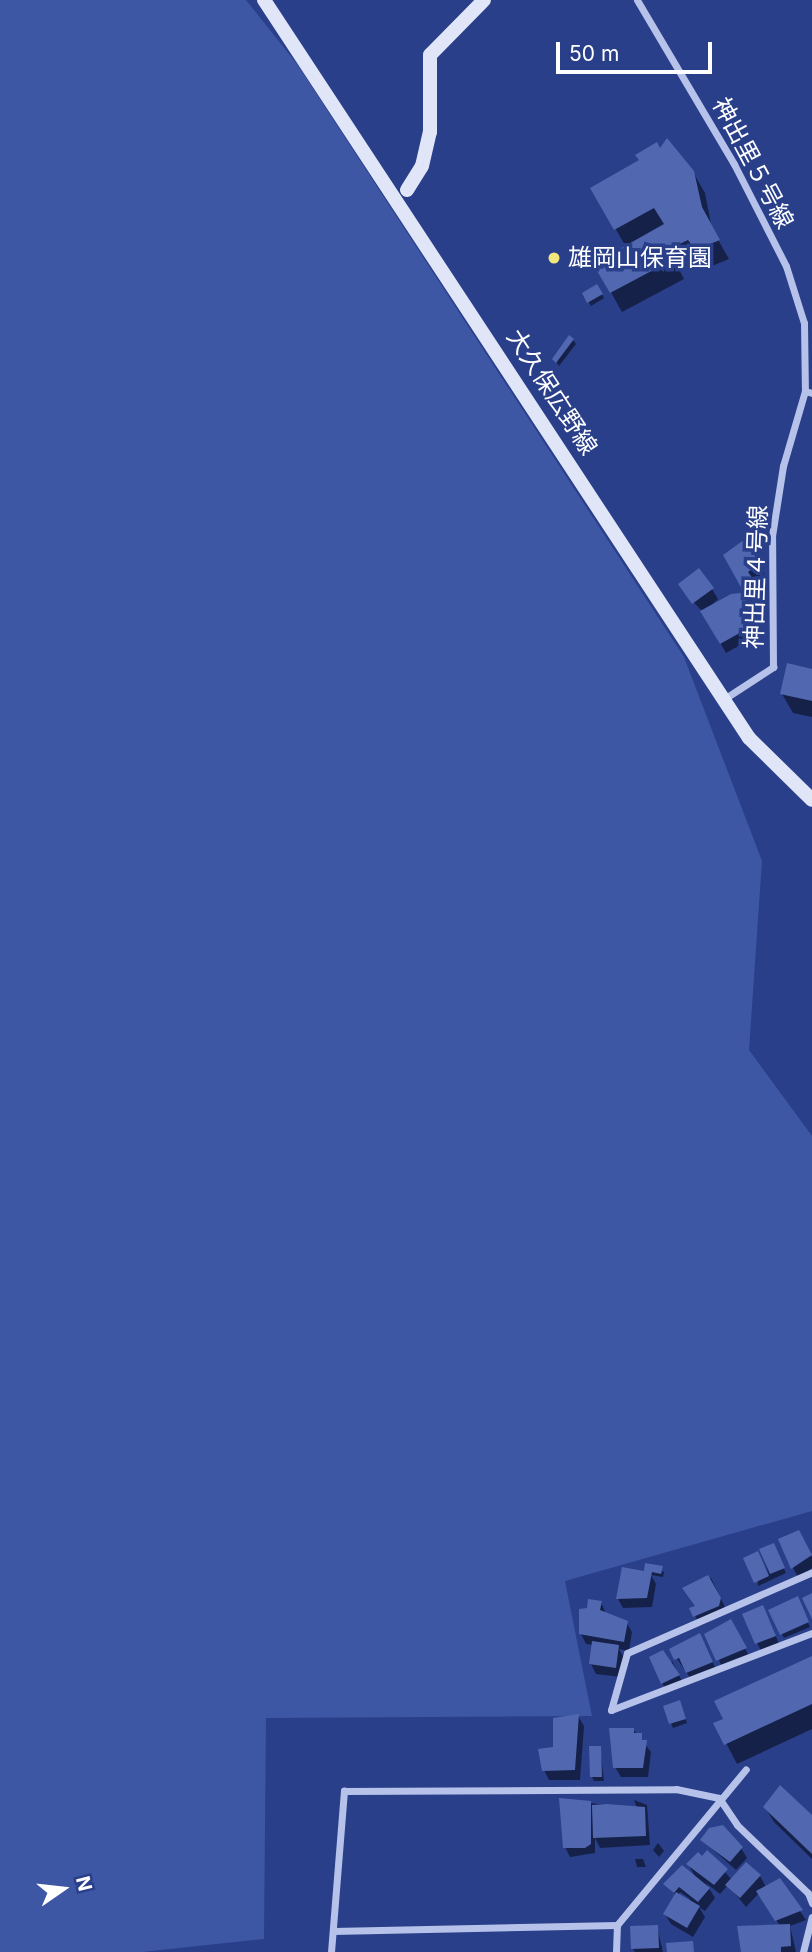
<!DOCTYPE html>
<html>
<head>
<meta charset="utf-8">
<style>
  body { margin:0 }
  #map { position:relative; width:812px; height:1952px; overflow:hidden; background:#293f89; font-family:Inter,"Noto Sans JP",sans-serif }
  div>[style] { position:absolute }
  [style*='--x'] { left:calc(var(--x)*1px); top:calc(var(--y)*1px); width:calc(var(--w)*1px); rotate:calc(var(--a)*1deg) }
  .green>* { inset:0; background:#3d57a5 }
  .shadow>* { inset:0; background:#0007 }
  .building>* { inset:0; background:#5168b0 }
  .street>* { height:7px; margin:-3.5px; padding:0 3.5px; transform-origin:3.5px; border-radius:3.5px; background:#b6c2e9 }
  .secondary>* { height:14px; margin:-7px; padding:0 7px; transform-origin:7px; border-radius:7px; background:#e0e5f8 }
  .dots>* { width:19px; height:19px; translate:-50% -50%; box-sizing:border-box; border:4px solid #293f89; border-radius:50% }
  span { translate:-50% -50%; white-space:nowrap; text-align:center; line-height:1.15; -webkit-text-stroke:7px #293f89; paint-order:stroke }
  .street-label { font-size:24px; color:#fff }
  .poi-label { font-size:24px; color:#fff }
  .left { translate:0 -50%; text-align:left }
  .north { position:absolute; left:28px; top:1854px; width:70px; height:70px; -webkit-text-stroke:5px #293f89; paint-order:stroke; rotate:76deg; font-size:19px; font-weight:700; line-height:28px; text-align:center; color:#fff }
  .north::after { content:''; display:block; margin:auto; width:24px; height:32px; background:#fff; clip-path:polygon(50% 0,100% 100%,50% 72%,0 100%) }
  .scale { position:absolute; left:556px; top:42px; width:156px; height:32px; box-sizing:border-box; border:4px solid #fff; border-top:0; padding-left:9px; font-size:21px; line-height:24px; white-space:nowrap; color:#fff; -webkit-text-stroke:5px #293f89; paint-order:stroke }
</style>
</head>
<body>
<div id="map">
  <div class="green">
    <i style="clip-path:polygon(0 0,246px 0,297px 64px,684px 657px,762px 861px,749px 1050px,812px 1136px,812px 1511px,565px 1581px,592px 1716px,266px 1718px,264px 1939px,142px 1952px,0 1952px)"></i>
  </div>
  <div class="shadow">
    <i style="clip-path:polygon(660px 151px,693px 172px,705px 193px,712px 229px,729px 259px,707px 268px,700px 258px,679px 269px,684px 279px,622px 312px,595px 264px,626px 247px,592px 188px)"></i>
    <i style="clip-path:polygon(597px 286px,604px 298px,591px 306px,584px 294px)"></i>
    <i style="clip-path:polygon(573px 340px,576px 344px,559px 366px,554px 359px)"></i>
    <i style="clip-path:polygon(753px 549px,764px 574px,753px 582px,764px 599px,754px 606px,726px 556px)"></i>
    <i style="clip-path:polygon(712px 589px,718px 599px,708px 609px,754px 616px,760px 625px,754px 628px,758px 635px,726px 653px,702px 611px,686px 594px)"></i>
    <i style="clip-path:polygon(812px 671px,812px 717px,793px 713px,782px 694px)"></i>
    <i style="clip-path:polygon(798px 1532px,812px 1557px,812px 1568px,798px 1577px,793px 1568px)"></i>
    <i style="clip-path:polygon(775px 1549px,786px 1573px,758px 1586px,757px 1553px,769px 1575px,761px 1550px)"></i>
    <i style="clip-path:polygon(647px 1565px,664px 1572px,663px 1577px,651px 1575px,656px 1584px,652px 1607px,623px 1608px,618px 1599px,648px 1574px)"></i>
    <i style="clip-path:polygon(711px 1578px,726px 1609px,723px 1615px,700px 1626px,692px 1609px,697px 1607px,685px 1588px)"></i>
    <i style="clip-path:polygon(601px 1602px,606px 1614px,626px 1622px,632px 1632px,629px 1651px,619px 1649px,623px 1656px,621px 1677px,596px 1674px,591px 1664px,593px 1645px,586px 1644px,581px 1634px,588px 1610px)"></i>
    <i style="clip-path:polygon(799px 1603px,810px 1627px,784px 1638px,770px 1611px)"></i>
    <i style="clip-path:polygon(767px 1616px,780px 1646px,762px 1652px,757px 1643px)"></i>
    <i style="clip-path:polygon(736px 1631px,750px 1658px,723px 1670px,709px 1634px)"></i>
    <i style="clip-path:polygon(705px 1644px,717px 1672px,693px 1682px,671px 1650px)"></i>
    <i style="clip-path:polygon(812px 1658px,812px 1729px,737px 1764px,716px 1724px)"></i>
    <i style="clip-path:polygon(672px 1661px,684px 1685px,668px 1692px,662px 1683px)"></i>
    <i style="clip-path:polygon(665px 1707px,682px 1707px,687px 1723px,673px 1728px)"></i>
    <i style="clip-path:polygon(578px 1716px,584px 1726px,580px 1780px,549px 1780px,544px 1770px)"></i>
    <i style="clip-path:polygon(633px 1729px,651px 1752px,648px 1777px,621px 1777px,615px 1767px)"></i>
    <i style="clip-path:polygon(600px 1748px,604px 1781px,594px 1781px,592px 1777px)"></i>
    <i style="clip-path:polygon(634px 1800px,647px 1805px,650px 1845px,600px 1848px,595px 1838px,595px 1853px,570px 1857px,565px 1847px,589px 1803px,637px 1808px)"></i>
    <i style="clip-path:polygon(765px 1807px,812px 1818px,812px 1859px,774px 1822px)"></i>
    <i style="clip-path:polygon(702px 1840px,741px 1848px,747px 1858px,736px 1870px)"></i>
    <i style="clip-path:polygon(658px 1843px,664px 1851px,659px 1857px,653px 1850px)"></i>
    <i style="clip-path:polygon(evenodd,708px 1853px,732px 1880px,760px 1876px,766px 1887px,779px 1880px,806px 1920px,790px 1926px,796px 1952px,742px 1952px,780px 1926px,759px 1893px,746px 1907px,728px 1885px,720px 1894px,706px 1883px,715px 1898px,705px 1911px,699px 1907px,705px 1917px,693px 1937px,671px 1924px,665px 1914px,676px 1895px,665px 1884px,696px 1879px,689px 1865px,708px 1853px,680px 1892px,690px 1899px,689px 1901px,678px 1895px,680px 1892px)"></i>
    <i style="clip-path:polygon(635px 1859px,643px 1859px,646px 1867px,637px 1867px)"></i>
    <i style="clip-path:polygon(657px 1927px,663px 1952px,635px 1952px,633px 1949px)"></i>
  </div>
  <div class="building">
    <i style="clip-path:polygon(667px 138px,694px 171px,702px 207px,720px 240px,695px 250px,688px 240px,669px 249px,674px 259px,610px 293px,593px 264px,664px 224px,654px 208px,614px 230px,590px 188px,639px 160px,635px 155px,657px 142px,660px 148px)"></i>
    <i style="clip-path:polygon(597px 284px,603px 294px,587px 303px,582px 293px)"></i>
    <i style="clip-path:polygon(569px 335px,574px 339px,556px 363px,552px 359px)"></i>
    <i style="clip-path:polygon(748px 537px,760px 563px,748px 572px,760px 589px,747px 598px,723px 555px)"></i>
    <i style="clip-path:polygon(699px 568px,714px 588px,692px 604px,678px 584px)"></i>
    <i style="clip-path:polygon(741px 593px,756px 615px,750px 618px,754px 625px,720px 644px,700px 611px,731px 594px)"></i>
    <i style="clip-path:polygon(787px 663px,812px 669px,812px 701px,780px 694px)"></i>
    <i style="clip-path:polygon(799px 1530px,812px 1555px,791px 1569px,778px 1539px)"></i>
    <i style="clip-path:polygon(774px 1543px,785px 1568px,770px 1574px,759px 1549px)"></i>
    <i style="clip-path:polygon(758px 1551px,769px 1576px,754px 1583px,743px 1558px)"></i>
    <i style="clip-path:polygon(645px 1563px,663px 1566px,661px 1574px,652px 1572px,647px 1598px,616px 1599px,622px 1567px,644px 1571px)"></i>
    <i style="clip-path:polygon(708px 1575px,721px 1598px,719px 1606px,693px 1617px,689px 1608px,695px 1606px,682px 1588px)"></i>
    <i style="clip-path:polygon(812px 1593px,812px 1619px,802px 1598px)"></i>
    <i style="clip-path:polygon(798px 1596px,809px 1622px,780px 1635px,768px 1610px)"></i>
    <i style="clip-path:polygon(588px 1599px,602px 1601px,600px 1610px,628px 1621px,624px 1642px,579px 1634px,579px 1609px,587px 1608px)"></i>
    <i style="clip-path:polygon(763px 1605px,776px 1636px,755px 1644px,742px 1614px)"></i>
    <i style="clip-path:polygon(731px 1619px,747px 1648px,716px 1661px,704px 1634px)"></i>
    <i style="clip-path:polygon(700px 1633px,713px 1662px,686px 1673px,679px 1658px,674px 1660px,669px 1649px)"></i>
    <i style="clip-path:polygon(592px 1641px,619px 1645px,616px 1668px,589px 1664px)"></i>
    <i style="clip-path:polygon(663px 1650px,680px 1675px,661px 1684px,649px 1657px)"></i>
    <i style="clip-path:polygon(812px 1656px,812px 1704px,724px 1745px,713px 1723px,723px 1719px,714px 1701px)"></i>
    <i style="clip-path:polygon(680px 1700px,686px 1719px,669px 1724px,663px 1706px)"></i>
    <i style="clip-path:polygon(579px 1714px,575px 1770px,542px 1771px,538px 1749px,553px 1747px,553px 1718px)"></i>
    <i style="clip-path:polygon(609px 1728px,634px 1728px,634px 1733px,642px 1733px,642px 1740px,647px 1740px,643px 1768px,613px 1768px)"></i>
    <i style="clip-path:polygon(589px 1746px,601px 1746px,602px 1777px,590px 1777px)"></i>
    <i style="clip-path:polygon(780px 1785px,812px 1815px,812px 1854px,763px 1807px)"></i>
    <i style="clip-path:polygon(559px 1798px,591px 1801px,591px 1844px,585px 1848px,563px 1848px)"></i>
    <i style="clip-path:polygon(607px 1804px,645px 1807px,646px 1836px,593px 1838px,592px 1805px)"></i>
    <i style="clip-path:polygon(723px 1825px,743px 1847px,730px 1862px,700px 1840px,709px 1828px)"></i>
    <i style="clip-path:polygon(707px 1850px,728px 1869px,714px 1885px,686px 1864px,698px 1852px,702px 1856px)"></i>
    <i style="clip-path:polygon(746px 1862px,761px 1875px,740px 1898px,725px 1885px)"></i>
    <i style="clip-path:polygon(682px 1865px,710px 1888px,698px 1902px,679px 1887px,674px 1893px,663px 1884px)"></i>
    <i style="clip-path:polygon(780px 1878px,803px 1910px,775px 1921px,756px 1891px)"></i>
    <i style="clip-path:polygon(676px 1892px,700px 1906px,687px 1928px,663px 1914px)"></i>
    <i style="clip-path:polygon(790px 1924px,791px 1946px,781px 1947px,781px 1952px,741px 1952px,737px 1926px)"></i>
    <i style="clip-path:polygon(658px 1925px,659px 1948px,631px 1949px,630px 1926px)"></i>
    <i style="clip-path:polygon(693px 1941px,694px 1952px,667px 1952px,666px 1943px)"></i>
  </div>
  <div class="street">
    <i style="--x:637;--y:0;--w:191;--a:59.4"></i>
    <i style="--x:734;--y:164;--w:114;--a:63"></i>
    <i style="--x:786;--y:266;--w:60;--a:72.5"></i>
    <i style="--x:804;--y:323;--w:68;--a:89.2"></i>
    <i style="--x:805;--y:391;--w:7;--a:16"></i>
    <i style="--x:724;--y:699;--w:59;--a:-33.1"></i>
    <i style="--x:773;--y:667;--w:131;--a:-90.4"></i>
    <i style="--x:772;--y:536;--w:71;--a:-81.1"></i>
    <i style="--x:783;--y:466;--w:78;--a:-73.7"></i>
    <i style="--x:611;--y:1710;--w:59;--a:-74.3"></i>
    <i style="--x:627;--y:1653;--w:202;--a:-23.6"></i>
    <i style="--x:611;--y:1710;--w:215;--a:-21"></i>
    <i style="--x:333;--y:1931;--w:284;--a:-1.2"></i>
    <i style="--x:331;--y:1952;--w:162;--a:-85.4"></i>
    <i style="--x:344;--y:1791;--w:332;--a:-0.3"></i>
    <i style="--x:676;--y:1789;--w:44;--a:11.8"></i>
    <i style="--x:719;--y:1798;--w:32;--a:56"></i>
    <i style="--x:737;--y:1825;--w:98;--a:43.8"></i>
    <i style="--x:808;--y:1893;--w:11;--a:68"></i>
    <i style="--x:616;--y:1952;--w:27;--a:-88"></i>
    <i style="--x:617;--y:1925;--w:202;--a:-50.4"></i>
    <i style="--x:803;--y:1952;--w:36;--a:-76"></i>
  </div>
  <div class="secondary">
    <i style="--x:264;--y:0;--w:883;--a:56.69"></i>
    <i style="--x:749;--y:738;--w:88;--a:44.5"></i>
    <i style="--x:407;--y:190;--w:28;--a:-58"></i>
    <i style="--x:422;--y:166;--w:35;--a:-77"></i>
    <i style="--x:430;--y:132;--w:77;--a:-90"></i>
    <i style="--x:430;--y:55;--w:77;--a:-45.5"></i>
  </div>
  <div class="dots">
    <i style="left:554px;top:258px;background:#f0e77d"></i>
  </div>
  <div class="street-label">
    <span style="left:753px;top:163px;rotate:62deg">神出里５号線</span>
    <span style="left:552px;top:392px;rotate:57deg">大久保広野線</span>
    <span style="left:756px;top:577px;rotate:-88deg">神出里４号線</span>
  </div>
  <div class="poi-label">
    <span class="left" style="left:568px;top:258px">雄岡山保育園</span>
  </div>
  <div class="north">N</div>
  <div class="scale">50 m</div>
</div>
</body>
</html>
